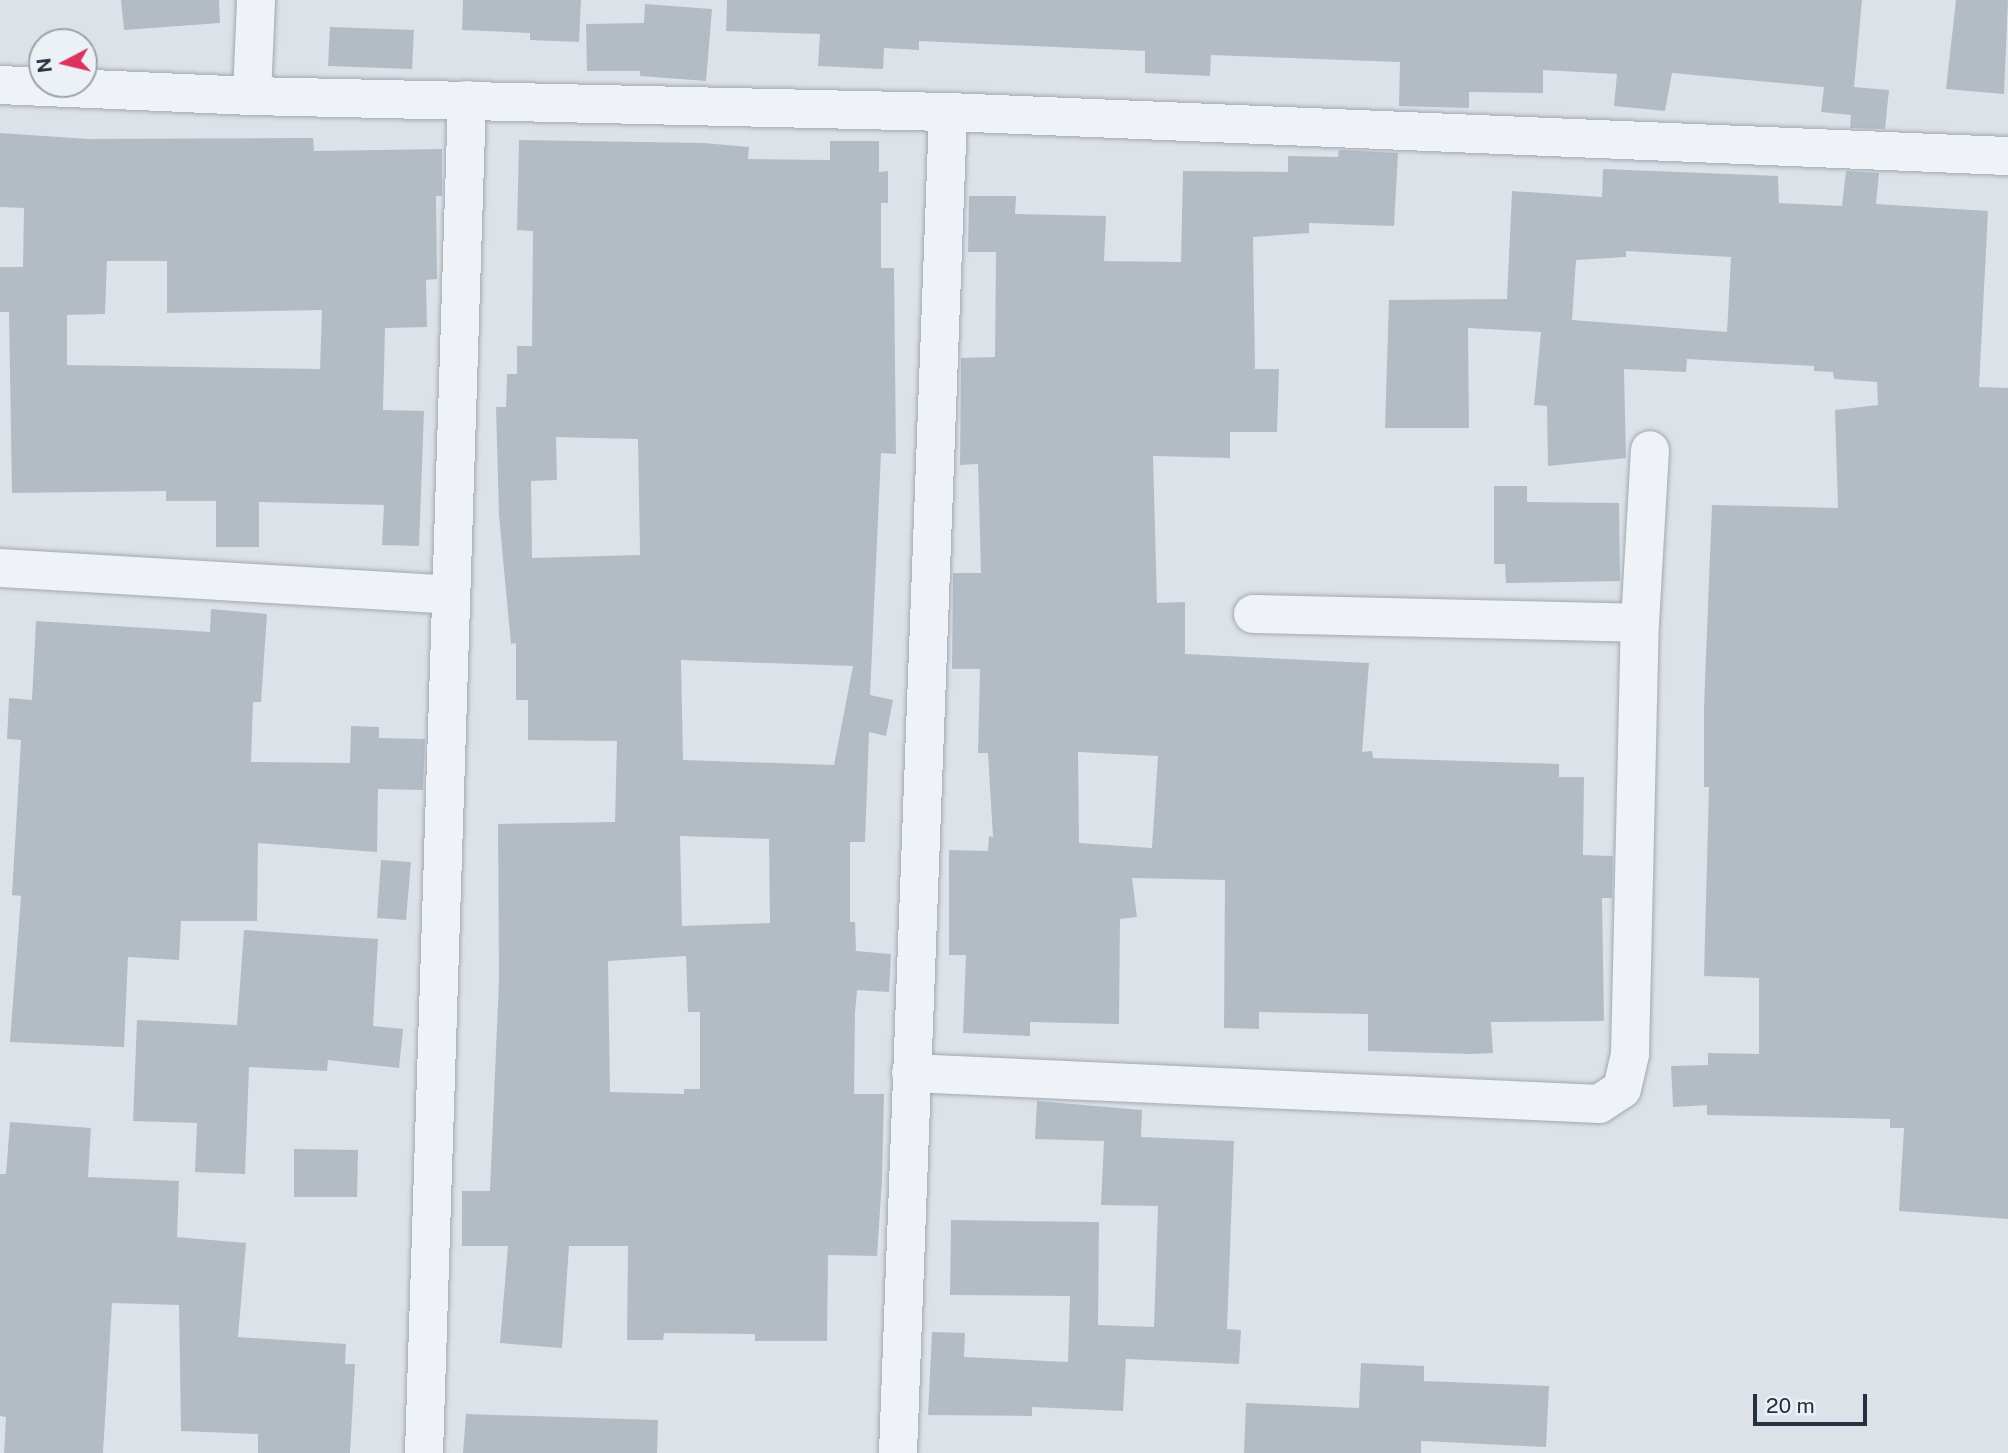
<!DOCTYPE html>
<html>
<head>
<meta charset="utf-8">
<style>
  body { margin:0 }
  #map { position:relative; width:2008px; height:1453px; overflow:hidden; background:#dce2e8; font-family:"Public Sans",sans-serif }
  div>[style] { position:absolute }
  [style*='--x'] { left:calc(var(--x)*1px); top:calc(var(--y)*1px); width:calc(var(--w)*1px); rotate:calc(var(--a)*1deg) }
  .building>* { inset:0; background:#b3bcc5 }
  .roads { filter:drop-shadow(0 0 2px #a1a9b2) drop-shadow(0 0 2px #a1a9b2) }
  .minor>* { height:38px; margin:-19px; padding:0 19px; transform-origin:19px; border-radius:19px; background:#eff2f6 }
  span { translate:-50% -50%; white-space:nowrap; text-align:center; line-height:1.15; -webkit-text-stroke:6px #ecf1f6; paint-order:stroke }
  .north { position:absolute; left:28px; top:28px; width:70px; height:70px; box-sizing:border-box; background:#ecf1f6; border:2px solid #9ca4ad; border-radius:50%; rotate:263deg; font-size:19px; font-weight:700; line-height:28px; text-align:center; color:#243140 }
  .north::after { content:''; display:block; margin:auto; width:24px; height:32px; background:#dc325e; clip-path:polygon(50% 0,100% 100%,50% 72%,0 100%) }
  .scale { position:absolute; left:1753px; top:1394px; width:114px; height:32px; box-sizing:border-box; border:4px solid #243140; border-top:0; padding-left:9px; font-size:21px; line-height:24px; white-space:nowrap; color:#243140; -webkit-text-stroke:5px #ecf1f6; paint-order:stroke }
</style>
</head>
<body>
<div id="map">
  <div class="building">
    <i style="clip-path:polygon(121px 0,219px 0,220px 23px,124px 30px)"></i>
    <i style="clip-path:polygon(463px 0,581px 0,579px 42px,530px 40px,530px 33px,462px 30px)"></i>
    <i style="clip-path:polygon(727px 0,1862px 0,1854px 87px,1889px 90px,1885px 129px,1850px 128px,1851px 115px,1821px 112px,1824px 87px,1672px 73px,1665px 111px,1614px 106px,1617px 74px,1543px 70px,1543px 93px,1469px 92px,1469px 108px,1399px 106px,1400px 62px,1211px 55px,1210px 76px,1145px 73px,1145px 51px,919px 41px,919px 50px,884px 48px,883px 69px,818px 66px,820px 34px,726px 31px)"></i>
    <i style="clip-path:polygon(1956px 0,2008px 0,2004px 94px,1946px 89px)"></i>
    <i style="clip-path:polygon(645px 4px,712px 9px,706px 81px,640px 76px,640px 71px,587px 71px,586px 24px,644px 23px)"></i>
    <i style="clip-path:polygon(330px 27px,414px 30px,412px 69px,328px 66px)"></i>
    <i style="clip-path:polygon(evenodd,0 133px,88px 139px,313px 138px,314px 151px,442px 149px,442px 196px,436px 196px,437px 279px,426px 280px,427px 327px,385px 328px,383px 410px,424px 411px,419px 546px,382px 545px,384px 505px,259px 502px,259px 547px,216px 547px,216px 501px,166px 501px,166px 491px,12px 493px,9px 312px,0 312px,0 267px,23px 267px,24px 208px,0 207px,0 133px,107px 261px,167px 261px,167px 313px,322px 310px,320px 369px,67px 365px,67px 315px,105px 314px,107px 261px)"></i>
    <i style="clip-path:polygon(evenodd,519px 140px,704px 143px,749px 147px,748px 159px,830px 160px,830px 141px,879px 141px,879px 172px,888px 171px,888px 203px,881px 203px,881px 268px,894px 268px,896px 454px,881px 453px,870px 695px,893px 700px,886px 736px,869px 732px,865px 842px,850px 842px,850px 922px,855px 922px,856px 951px,891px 954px,889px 992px,857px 990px,855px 1013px,854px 1094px,884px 1094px,882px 1180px,877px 1256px,828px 1255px,827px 1341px,755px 1341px,755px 1334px,664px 1333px,663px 1340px,627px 1340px,628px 1246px,569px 1246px,562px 1348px,500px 1343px,508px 1246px,462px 1246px,462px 1191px,490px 1191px,499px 979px,498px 824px,615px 822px,617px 741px,528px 740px,528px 700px,516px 700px,516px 643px,511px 644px,499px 516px,496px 407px,506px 407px,507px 374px,517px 374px,517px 346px,532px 346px,533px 231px,517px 230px,519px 140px,556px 437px,638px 439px,640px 555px,532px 558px,531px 481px,557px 480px,556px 437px,519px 140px,681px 660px,853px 666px,834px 765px,683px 760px,681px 660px,519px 140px,680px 836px,769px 839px,770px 923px,682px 926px,680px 836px,519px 140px,686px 956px,688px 1012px,700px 1012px,700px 1089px,684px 1089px,684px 1094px,610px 1092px,608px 961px,686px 956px)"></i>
    <i style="clip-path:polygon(evenodd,1339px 150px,1398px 153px,1394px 226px,1309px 223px,1309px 233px,1253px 237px,1255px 369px,1279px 369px,1277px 432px,1230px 432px,1230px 458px,1153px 456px,1157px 603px,1185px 602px,1185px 654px,1369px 663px,1362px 752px,1372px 751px,1373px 758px,1559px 764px,1559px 777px,1584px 777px,1583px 855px,1613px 856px,1612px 898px,1602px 898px,1604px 1021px,1491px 1022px,1493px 1053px,1471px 1054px,1368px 1051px,1368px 1014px,1259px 1012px,1259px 1029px,1224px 1028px,1225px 880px,1132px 878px,1137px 917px,1120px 919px,1119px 1024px,1030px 1022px,1030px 1036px,963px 1033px,966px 955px,949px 955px,949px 850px,988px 851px,989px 836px,993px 837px,988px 753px,978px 753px,980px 669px,952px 669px,953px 573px,981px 573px,978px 464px,960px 465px,961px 358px,995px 357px,996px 252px,968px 252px,969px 196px,1016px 196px,1015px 214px,1106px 216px,1104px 261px,1181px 262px,1183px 171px,1288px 172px,1288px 156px,1338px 157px,1339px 150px,1078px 752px,1158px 756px,1152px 848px,1079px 843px,1078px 752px)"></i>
    <i style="clip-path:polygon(evenodd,1603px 169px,1778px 176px,1779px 203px,1842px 206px,1846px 171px,1879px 173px,1876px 204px,1988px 211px,1979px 387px,2008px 388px,2008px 1219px,1899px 1211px,1904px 1128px,1890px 1128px,1890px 1119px,1707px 1115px,1707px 1105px,1673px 1107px,1671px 1066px,1708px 1065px,1708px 1053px,1759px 1054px,1759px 978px,1704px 976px,1709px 787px,1704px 787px,1704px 707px,1712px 505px,1838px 508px,1835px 410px,1878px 405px,1877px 382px,1834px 379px,1833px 372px,1814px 371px,1814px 366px,1687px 359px,1686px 372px,1624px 369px,1626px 458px,1548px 466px,1547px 406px,1534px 405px,1541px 332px,1468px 328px,1469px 428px,1385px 428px,1389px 300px,1507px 299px,1512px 191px,1602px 197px,1603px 169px,1626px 251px,1731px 257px,1727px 332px,1572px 320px,1576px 260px,1626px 257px,1626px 251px)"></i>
    <i style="clip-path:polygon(1494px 486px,1527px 486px,1527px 502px,1619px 503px,1620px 581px,1506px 583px,1505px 564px,1494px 564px)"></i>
    <i style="clip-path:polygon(211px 609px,267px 614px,261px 702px,253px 702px,251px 762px,350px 763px,351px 726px,379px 727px,379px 738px,425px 739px,423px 790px,378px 789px,377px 852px,258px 843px,257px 921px,181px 921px,179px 960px,128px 957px,124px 1047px,10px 1042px,21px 896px,12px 895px,21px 740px,7px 739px,9px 698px,32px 700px,36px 621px,210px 632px)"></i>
    <i style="clip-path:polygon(381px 860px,411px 862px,406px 920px,377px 918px)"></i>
    <i style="clip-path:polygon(244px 930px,378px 939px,373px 1026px,403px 1029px,399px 1068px,328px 1060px,327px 1071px,249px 1067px,245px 1174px,195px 1172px,197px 1123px,133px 1121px,137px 1020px,237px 1025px)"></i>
    <i style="clip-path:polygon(1037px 1101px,1142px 1110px,1141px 1137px,1234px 1141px,1227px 1329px,1241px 1330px,1239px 1364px,1126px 1359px,1123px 1411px,1032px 1407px,1032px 1416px,928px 1415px,932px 1332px,965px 1333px,964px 1357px,1068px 1362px,1070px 1296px,950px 1295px,951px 1220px,1099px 1222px,1098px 1325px,1154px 1327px,1158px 1206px,1101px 1205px,1104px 1141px,1035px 1139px)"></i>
    <i style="clip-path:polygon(10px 1122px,91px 1128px,88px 1177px,179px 1181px,177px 1237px,246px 1243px,238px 1337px,346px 1344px,345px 1364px,355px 1364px,350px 1453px,258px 1453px,258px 1434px,181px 1431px,179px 1305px,112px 1303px,103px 1453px,4px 1453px,6px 1417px,0 1416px,0 1174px,6px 1174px)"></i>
    <i style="clip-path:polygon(294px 1149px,358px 1150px,357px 1197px,294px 1197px)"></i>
    <i style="clip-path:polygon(1361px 1363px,1424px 1366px,1424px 1381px,1549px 1386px,1546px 1447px,1421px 1441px,1421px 1453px,1244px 1453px,1246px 1403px,1359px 1408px)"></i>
    <i style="clip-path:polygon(466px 1414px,658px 1420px,657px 1453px,463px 1453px)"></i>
  </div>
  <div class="roads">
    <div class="minor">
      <i style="--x:0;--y:85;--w:252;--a:2.5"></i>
      <i style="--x:252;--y:96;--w:696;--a:1.32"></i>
      <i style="--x:948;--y:112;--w:1061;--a:2.38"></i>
      <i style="--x:252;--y:96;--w:96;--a:-87.6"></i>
      <i style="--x:0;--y:568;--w:450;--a:3.4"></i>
      <i style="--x:1253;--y:614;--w:387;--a:1.3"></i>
      <i style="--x:911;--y:1073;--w:689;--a:2.58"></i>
      <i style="--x:1599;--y:1104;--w:27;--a:-33"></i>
      <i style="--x:1622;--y:1089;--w:36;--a:-77"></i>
      <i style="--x:1630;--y:1054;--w:431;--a:-88.7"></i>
      <i style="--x:1640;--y:623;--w:173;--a:-86.7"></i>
      <i style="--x:424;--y:1453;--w:1354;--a:-88.18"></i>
      <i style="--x:898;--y:1453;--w:1342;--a:-87.86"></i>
    </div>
  </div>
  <div class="north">N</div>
  <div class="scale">20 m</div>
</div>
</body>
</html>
